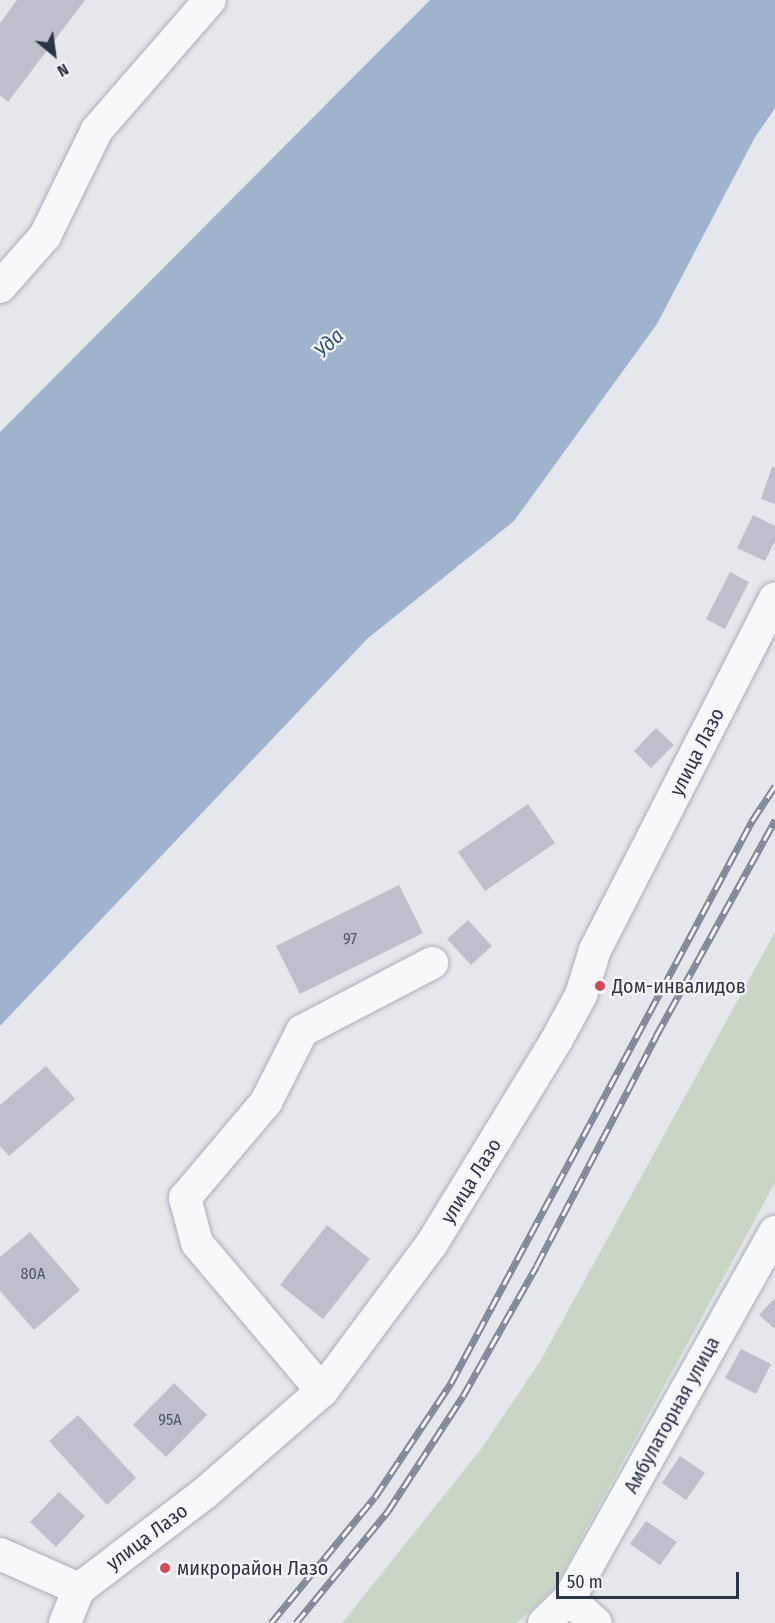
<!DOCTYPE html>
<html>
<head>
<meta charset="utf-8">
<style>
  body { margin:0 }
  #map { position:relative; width:775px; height:1623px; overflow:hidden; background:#e4e7ec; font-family:"Fira Sans Condensed",sans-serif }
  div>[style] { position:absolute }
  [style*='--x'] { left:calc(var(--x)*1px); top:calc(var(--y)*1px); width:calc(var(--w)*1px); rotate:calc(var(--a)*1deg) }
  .green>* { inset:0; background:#c9d6c5 }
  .water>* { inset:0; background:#9fb4cc }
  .building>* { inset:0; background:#bbc0ca }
  .roads { filter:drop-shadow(0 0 2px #a9aeb7) drop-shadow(0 0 2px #a9aeb7) }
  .minor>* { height:32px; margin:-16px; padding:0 16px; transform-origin:16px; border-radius:16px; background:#f7f8fa }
  .rail>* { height:7px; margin-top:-3.5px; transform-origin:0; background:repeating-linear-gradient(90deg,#f4f6f9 0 14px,#7d8696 0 28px); box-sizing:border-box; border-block:2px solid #7d8696 }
  .dots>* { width:16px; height:16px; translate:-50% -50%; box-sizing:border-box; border:3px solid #f4f6f9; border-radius:50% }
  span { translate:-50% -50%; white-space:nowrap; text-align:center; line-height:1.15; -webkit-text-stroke:4.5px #f4f6f9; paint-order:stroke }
  .number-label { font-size:16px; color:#4f5766 }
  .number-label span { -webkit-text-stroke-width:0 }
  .street-label { font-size:20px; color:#2b3445 }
  .poi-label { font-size:20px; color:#2b3445 }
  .left { translate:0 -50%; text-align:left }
  .water-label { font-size:21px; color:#34527a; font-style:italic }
  .north { position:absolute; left:24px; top:24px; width:60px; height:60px; -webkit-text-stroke:4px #f4f6f9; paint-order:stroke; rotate:151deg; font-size:16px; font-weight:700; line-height:24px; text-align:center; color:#2b3445 }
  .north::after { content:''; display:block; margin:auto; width:21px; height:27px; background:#2b3445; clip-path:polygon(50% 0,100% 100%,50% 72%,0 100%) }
  .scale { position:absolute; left:556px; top:1572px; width:183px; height:27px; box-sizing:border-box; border:3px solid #2b3445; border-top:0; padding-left:8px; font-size:18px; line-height:21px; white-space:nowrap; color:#2b3445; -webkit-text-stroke:4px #f4f6f9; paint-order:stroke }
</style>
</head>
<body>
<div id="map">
  <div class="green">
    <i style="clip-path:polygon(775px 932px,775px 1183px,554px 1588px,517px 1623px,342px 1623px,481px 1449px,541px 1360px)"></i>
  </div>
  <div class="water">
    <i style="clip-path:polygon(430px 0,775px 0,775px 108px,754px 139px,657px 324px,514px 521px,367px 639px,0 1026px,0 432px)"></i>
  </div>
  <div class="building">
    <i style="clip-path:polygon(17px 0,85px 0,8px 102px,0 95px,0 23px)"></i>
    <i style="clip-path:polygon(772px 467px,775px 468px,775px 504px,761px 499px)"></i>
    <i style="clip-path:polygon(753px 515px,775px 526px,775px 541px,765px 561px,737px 548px)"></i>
    <i style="clip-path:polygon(730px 572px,749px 582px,725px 629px,706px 619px)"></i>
    <i style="clip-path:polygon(656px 728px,674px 745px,651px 768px,634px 751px)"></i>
    <i style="clip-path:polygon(528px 804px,555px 843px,485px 891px,458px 852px)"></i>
    <i style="clip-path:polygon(399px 885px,423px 933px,300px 994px,276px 946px)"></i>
    <i style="clip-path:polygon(468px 920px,492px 946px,471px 965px,447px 939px)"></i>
    <i style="clip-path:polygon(46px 1066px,75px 1099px,9px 1156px,0 1146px,0 1105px)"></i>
    <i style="clip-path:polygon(327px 1225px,370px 1259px,323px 1319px,280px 1285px)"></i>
    <i style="clip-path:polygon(30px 1232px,80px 1290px,34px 1330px,0 1291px,0 1257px)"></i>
    <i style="clip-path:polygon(775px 1298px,775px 1329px,759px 1315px)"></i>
    <i style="clip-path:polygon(741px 1349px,771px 1364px,756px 1394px,725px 1378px)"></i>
    <i style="clip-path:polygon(174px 1383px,207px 1415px,166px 1457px,133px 1425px)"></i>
    <i style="clip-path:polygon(78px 1415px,136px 1478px,107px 1505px,49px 1441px)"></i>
    <i style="clip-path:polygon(680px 1456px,705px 1473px,686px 1500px,662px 1483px)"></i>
    <i style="clip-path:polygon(59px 1492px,85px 1516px,56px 1547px,30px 1522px)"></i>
    <i style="clip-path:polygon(646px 1521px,677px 1542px,660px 1565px,630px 1544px)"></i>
  </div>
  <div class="roads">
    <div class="minor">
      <i style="--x:0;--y:287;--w:68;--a:-48.6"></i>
      <i style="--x:45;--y:236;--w:118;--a:-63.9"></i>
      <i style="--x:97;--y:130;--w:172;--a:-49"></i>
      <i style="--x:322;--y:1391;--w:194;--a:-130.2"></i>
      <i style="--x:197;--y:1243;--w:47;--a:-104.9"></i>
      <i style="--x:185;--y:1198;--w:126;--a:-49.8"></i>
      <i style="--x:266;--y:1102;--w:80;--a:-63.1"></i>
      <i style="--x:302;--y:1031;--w:147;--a:-27.6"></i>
      <i style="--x:0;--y:1554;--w:86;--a:23.9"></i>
      <i style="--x:79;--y:1589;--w:158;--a:-37.3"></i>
      <i style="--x:205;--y:1493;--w:155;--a:-41.1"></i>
      <i style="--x:322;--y:1391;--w:182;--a:-53.3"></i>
      <i style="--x:431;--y:1245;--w:239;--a:-58.5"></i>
      <i style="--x:556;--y:1041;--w:52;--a:-61.5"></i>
      <i style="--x:581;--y:995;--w:47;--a:-72.7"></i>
      <i style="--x:595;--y:950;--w:395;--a:-62.9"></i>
      <i style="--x:569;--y:1599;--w:36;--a:42"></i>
      <i style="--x:65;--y:1623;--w:37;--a:-68"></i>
      <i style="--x:544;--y:1623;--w:35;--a:-44"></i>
      <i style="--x:569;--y:1599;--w:421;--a:-60.7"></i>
    </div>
  </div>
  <div class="rail">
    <i style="--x:271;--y:1623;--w:163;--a:-50.5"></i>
    <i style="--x:375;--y:1497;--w:137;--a:-56.3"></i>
    <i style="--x:451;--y:1383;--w:638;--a:-61.83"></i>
    <i style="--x:752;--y:821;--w:42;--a:-56.7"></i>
    <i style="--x:296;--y:1623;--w:145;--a:-50.6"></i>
    <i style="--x:388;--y:1511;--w:137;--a:-56.9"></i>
    <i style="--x:463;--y:1396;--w:150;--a:-60.5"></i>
    <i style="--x:537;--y:1265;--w:258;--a:-62.5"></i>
    <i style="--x:656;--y:1036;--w:247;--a:-61.1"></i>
  </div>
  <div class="dots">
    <i style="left:600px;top:986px;background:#d1495b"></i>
    <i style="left:165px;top:1568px;background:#d1495b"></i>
  </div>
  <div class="number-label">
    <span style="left:350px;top:939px">97</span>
    <span style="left:33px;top:1274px">80А</span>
    <span style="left:170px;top:1420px">95А</span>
  </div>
  <div class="street-label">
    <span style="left:697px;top:752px;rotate:-63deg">улица Лазо</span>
    <span style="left:471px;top:1181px;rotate:-58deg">улица Лазо</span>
    <span style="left:672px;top:1415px;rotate:-61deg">Амбулаторная улица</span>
    <span style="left:147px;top:1537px;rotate:-37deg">улица Лазо</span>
  </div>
  <div class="poi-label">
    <span class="left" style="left:612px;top:986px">Дом-инвалидов</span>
    <span class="left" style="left:177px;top:1568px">микрорайон Лазо</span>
  </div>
  <div class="water-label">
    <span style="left:329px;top:343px;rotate:-45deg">Уда</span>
  </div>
  <div class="north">N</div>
  <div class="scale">50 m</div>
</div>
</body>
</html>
